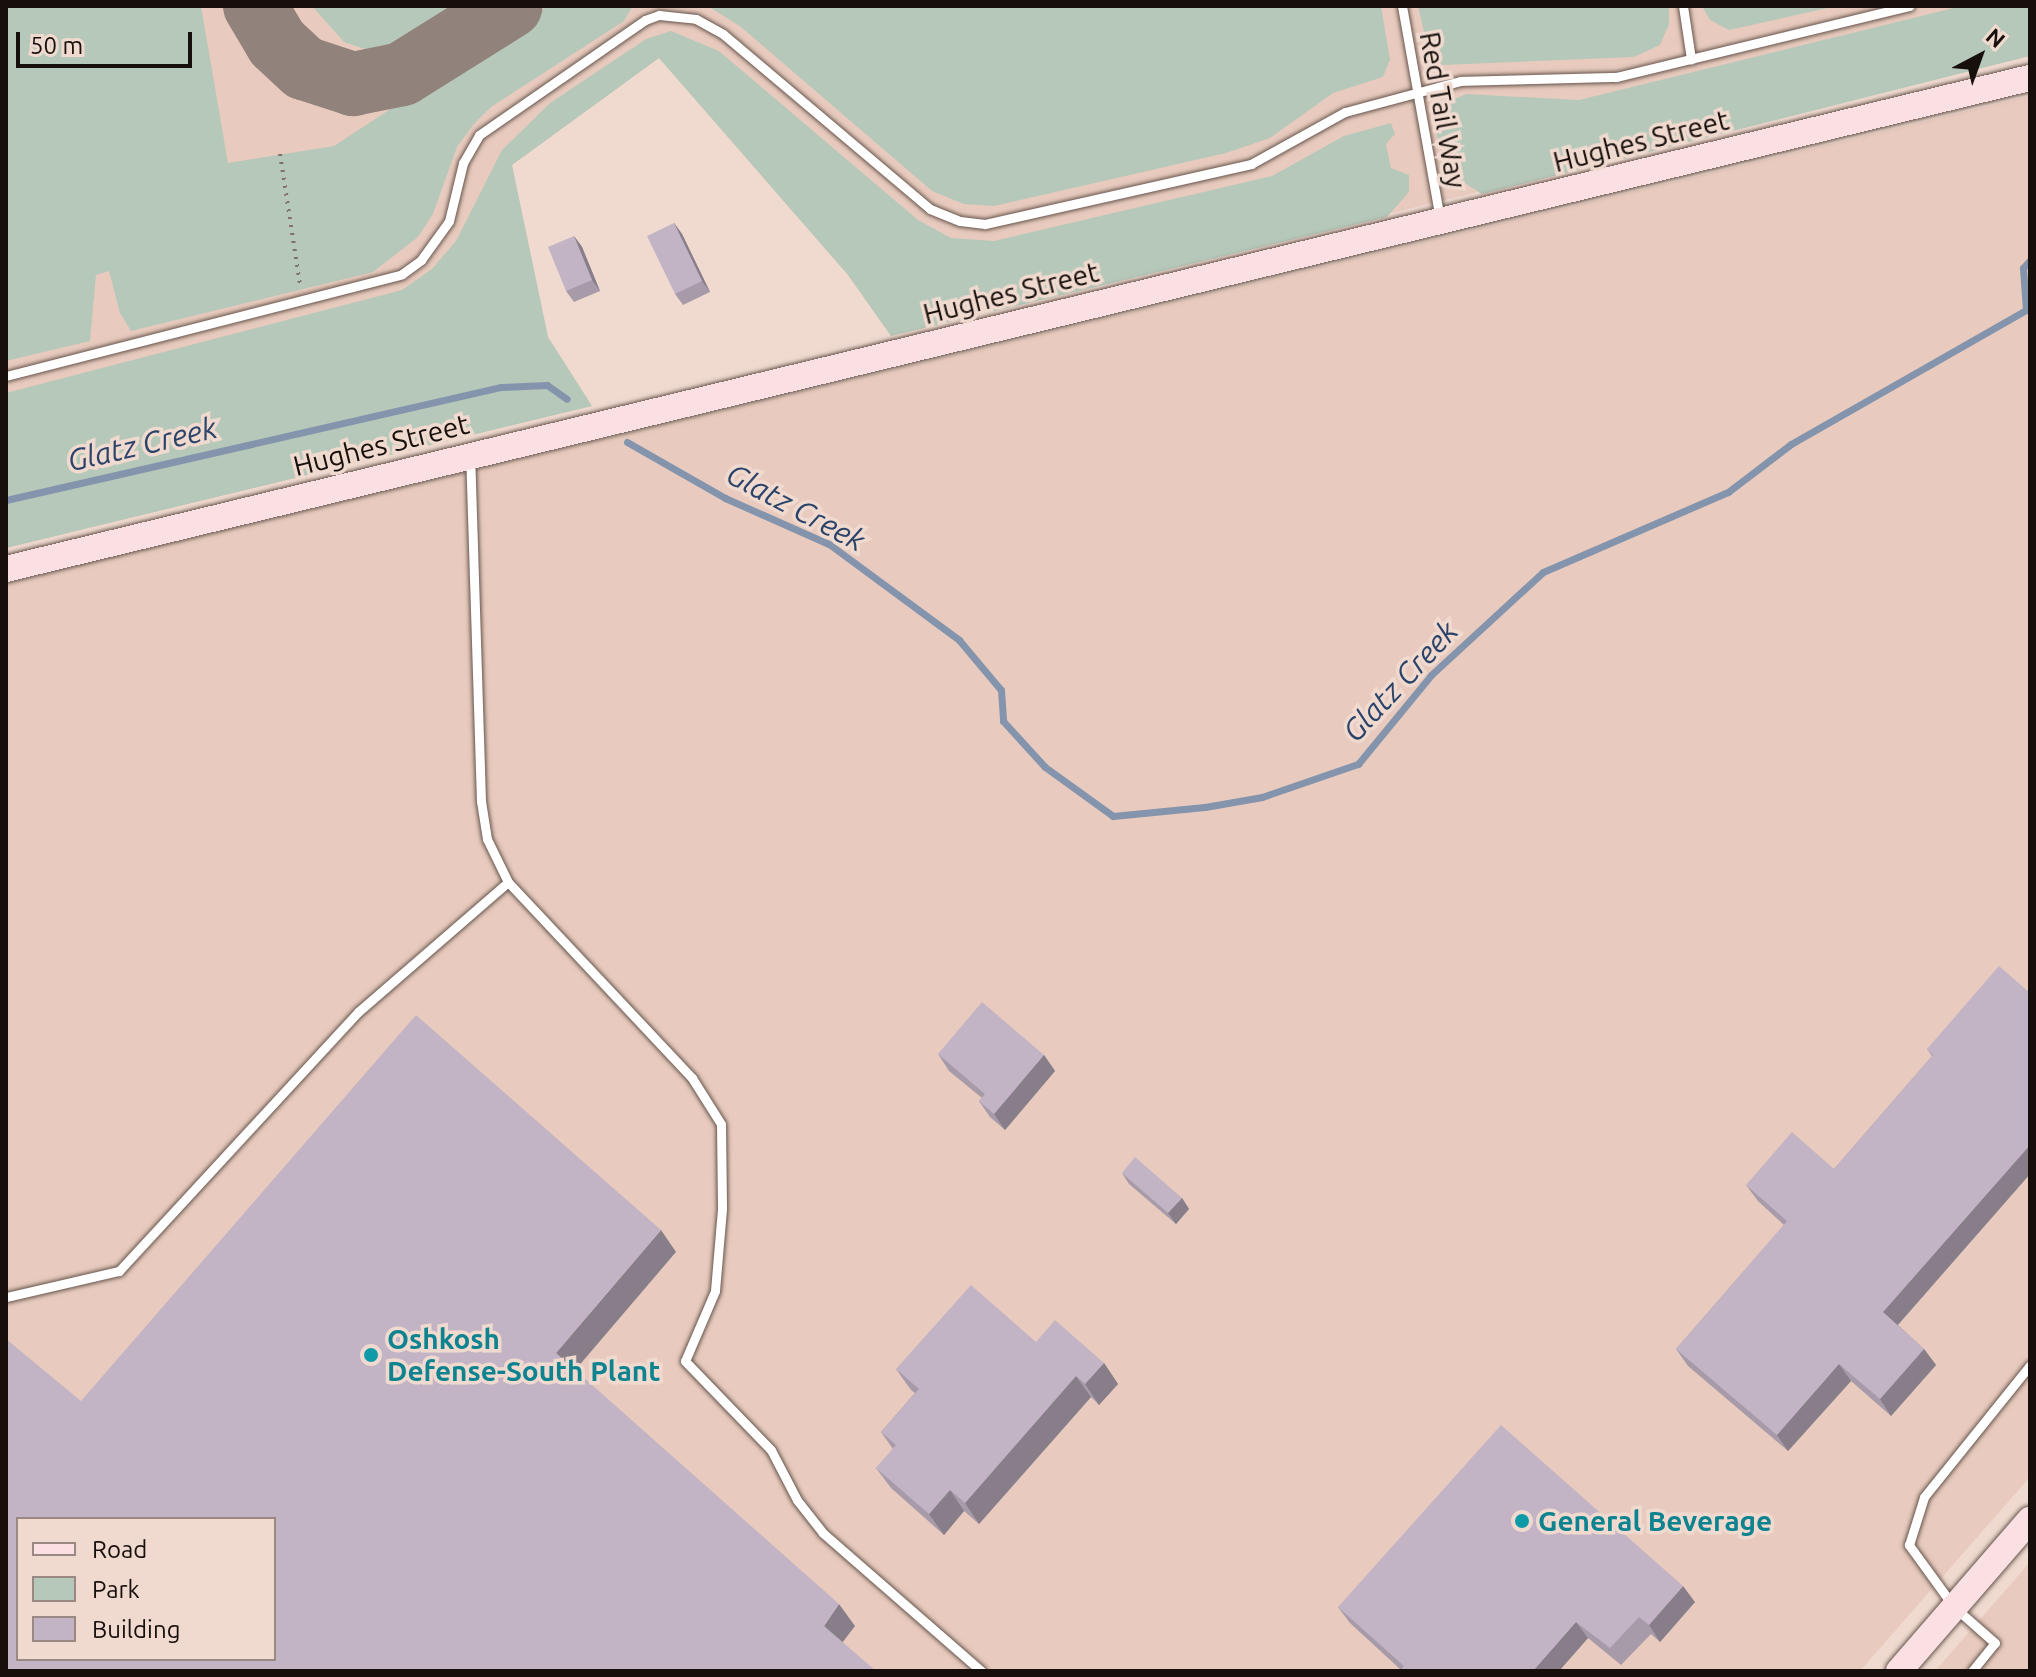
<!DOCTYPE html>
<html>
<head>
<meta charset="utf-8">
<style>
  body { margin:0 }
  #map { position:relative; width:2036px; height:1677px; overflow:hidden; background:#f0dad0; font-family:Ubuntu,sans-serif }
  div>[style] { position:absolute }
  [style*='--x'] { left:calc(var(--x)*1px); top:calc(var(--y)*1px); width:calc(var(--w)*1px); rotate:calc(var(--a)*1deg) }
  .built>* { inset:0; background:#e8cbbe }
  .green>* { inset:0; background:#b6c8b9 }
  .stream>* { height:7px; margin:-3.5px; padding:0 3.5px; transform-origin:3.5px; border-radius:3.5px; background:#8494ac }
  .taxiway>* { height:64px; margin:-32px; padding:0 32px; transform-origin:32px; border-radius:32px; background:#92827c }
  .path>* { height:4px; margin-top:-2px; transform-origin:0; background:repeating-linear-gradient(90deg,#80726b 0 2px,transparent 0 8px) }
  .roads { filter:drop-shadow(0 0 2px #67554d) drop-shadow(0 0 2px #67554d) }
  .lane>* { height:9px; margin:-4.5px; padding:0 4.5px; transform-origin:4.5px; border-radius:4.5px; background:#fff }
  .secondary>* { height:26px; margin:-13px; padding:0 13px; transform-origin:13px; border-radius:13px; background:#fbe0e3 }
  .wall>* { inset:0; background:#a79ba9 }
  .shaded-wall>* { inset:0; background:#887e89 }
  .building>* { inset:0; background:#c2b4c4 }
  .dots>* { width:22px; height:22px; translate:-50% -50%; box-sizing:border-box; border:4px solid #f0dad0; border-radius:50% }
  span { translate:-50% -50%; white-space:nowrap; text-align:center; line-height:1.15; -webkit-text-stroke:7px #f0dad0; paint-order:stroke }
  .street-label { font-size:28px; color:#170f0c }
  .culture-label { font-size:28px; color:#0d838f; font-weight:700 }
  .left { translate:0 -50%; text-align:left }
  .water-label { font-size:30px; color:#2b4368; font-style:italic }
  .frame { position:absolute; inset:0; border:8px solid #170f0c; pointer-events:none }
  .legend { position:absolute; left:16px; top:1517px; width:260px; height:144px; box-sizing:border-box; background:#f0dad0; border:2px solid #998982; margin:0; padding:10px 14px; list-style:none; font-size:24px; color:#170f0c }
  .legend li { display:flex; align-items:center; gap:16px; height:40px }
  .legend b { width:40px; border:2px solid #998982 }
  .north { position:absolute; left:1940px; top:16px; width:80px; height:80px; -webkit-text-stroke:6px #f0dad0; paint-order:stroke; rotate:41deg; font-size:22px; font-weight:700; line-height:32px; text-align:center; color:#170f0c }
  .north::after { content:''; display:block; margin:auto; width:28px; height:36px; background:#170f0c; clip-path:polygon(50% 0,100% 100%,50% 72%,0 100%) }
  .scale { position:absolute; left:16px; top:32px; width:176px; height:36px; box-sizing:border-box; border:4px solid #170f0c; border-top:0; padding-left:10px; font-size:24px; line-height:28px; white-space:nowrap; color:#170f0c; -webkit-text-stroke:6px #f0dad0; paint-order:stroke }
</style>
</head>
<body>
<div id="map">
  <div class="built">
    <i style="clip-path:polygon(6px 6px,2030px 6px,2030px 56px,891px 336px,848px 275px,659px 58px,512px 165px,548px 337px,592px 406px,6px 548px)"></i>
    <i style="clip-path:polygon(evenodd,2030px 96px,2030px 1477px,1860px 1671px,6px 1671px,6px 583px,2030px 96px,18px 1519px,274px 1519px,274px 1659px,18px 1659px,18px 1519px)"></i>
    <i style="clip-path:polygon(2030px 1562px,2029px 1671px,1935px 1671px)"></i>
  </div>
  <div class="green">
    <i style="clip-path:polygon(6px 6px,201px 6px,228px 163px,334px 146px,548px 6px,633px 6px,624px 21px,491px 107px,473px 125px,457px 147px,433px 214px,418px 237px,373px 272px,131px 331px,120px 313px,109px 271px,96px 275px,90px 341px,6px 361px)"></i>
    <i style="clip-path:polygon(312px 6px,461px 6px,452px 21px,417px 44px,380px 54px,344px 42px)"></i>
    <i style="clip-path:polygon(708px 6px,1381px 6px,1390px 60px,1383px 77px,1333px 93px,1270px 138px,1226px 153px,994px 206px,964px 204px,932px 191px,741px 27px)"></i>
    <i style="clip-path:polygon(1418px 6px,1669px 6px,1669px 24px,1660px 45px,1634px 57px,1442px 65px,1429px 53px)"></i>
    <i style="clip-path:polygon(1702px 6px,1837px 6px,1729px 30px,1710px 20px)"></i>
    <i style="clip-path:polygon(1962px 6px,2030px 6px,2030px 56px,1482px 194px,1463px 182px,1438px 140px,1432px 109px,1466px 94px,1579px 100px)"></i>
    <i style="clip-path:polygon(671px 31px,719px 51px,918px 220px,951px 238px,994px 241px,1272px 176px,1344px 136px,1391px 123px,1395px 134px,1386px 144px,1391px 168px,1409px 175px,1409px 192px,1387px 217px,891px 336px,848px 275px,659px 58px,512px 165px,548px 337px,592px 406px,6px 548px,6px 393px,402px 290px,432px 269px,456px 241px,502px 150px,550px 103px,646px 39px)"></i>
  </div>
  <div class="stream">
    <i style="--x:627;--y:442;--w:113;--a:29.7"></i>
    <i style="--x:725;--y:498;--w:114;--a:23.9"></i>
    <i style="--x:829;--y:544;--w:162;--a:36.4"></i>
    <i style="--x:959;--y:640;--w:65;--a:50"></i>
    <i style="--x:1001;--y:690;--w:31;--a:86"></i>
    <i style="--x:1003;--y:721;--w:62;--a:47.6"></i>
    <i style="--x:1045;--y:767;--w:84;--a:35.8"></i>
    <i style="--x:1113;--y:816;--w:92;--a:-5.6"></i>
    <i style="--x:1205;--y:807;--w:58;--a:-10"></i>
    <i style="--x:1262;--y:797;--w:102;--a:-19"></i>
    <i style="--x:1358;--y:764;--w:115;--a:-50.6"></i>
    <i style="--x:1431;--y:675;--w:152;--a:-42.6"></i>
    <i style="--x:1543;--y:572;--w:202;--a:-23.4"></i>
    <i style="--x:1728;--y:492;--w:79;--a:-37.3"></i>
    <i style="--x:1791;--y:444;--w:271;--a:-29.7"></i>
    <i style="--x:2026;--y:310;--w:42;--a:-94.1"></i>
    <i style="--x:2023;--y:268;--w:11;--a:-49"></i>
    <i style="--x:6;--y:500;--w:508;--a:-12.86"></i>
    <i style="--x:501;--y:387;--w:46;--a:-2.5"></i>
    <i style="--x:547;--y:385;--w:24;--a:35"></i>
  </div>
  <div class="taxiway">
    <i style="--x:255;--y:6;--w:43;--a:59.3"></i>
    <i style="--x:277;--y:43;--w:37;--a:43"></i>
    <i style="--x:304;--y:68;--w:52;--a:18.1"></i>
    <i style="--x:353;--y:84;--w:50;--a:-11.5"></i>
    <i style="--x:402;--y:74;--w:128;--a:-32"></i>
  </div>
  <div class="path">
    <i style="--x:280;--y:154;--w:133;--a:81.3"></i>
  </div>
  <div class="roads">
    <div class="lane">
      <i style="--x:1402;--y:6;--w:216;--a:79.9"></i>
      <i style="--x:1683;--y:6;--w:54;--a:81.4"></i>
      <i style="--x:6;--y:376;--w:409;--a:-14.4"></i>
      <i style="--x:402;--y:274;--w:24;--a:-36"></i>
      <i style="--x:421;--y:260;--w:48;--a:-54.3"></i>
      <i style="--x:449;--y:221;--w:60;--a:-76.4"></i>
      <i style="--x:463;--y:163;--w:32;--a:-60"></i>
      <i style="--x:479;--y:135;--w:202;--a:-34.7"></i>
      <i style="--x:645;--y:20;--w:15;--a:-20"></i>
      <i style="--x:659;--y:15;--w:37;--a:6"></i>
      <i style="--x:696;--y:19;--w:31;--a:29"></i>
      <i style="--x:723;--y:34;--w:271;--a:40.2"></i>
      <i style="--x:930;--y:209;--w:32;--a:22"></i>
      <i style="--x:960;--y:221;--w:25;--a:7"></i>
      <i style="--x:985;--y:224;--w:273;--a:-12.7"></i>
      <i style="--x:1251;--y:164;--w:107;--a:-29"></i>
      <i style="--x:1345;--y:112;--w:120;--a:-15"></i>
      <i style="--x:1461;--y:81;--w:155;--a:-1.5"></i>
      <i style="--x:1616;--y:77;--w:302;--a:-13.6"></i>
      <i style="--x:508;--y:882;--w:269;--a:46.8"></i>
      <i style="--x:692;--y:1078;--w:54;--a:57.8"></i>
      <i style="--x:721;--y:1124;--w:85;--a:89.3"></i>
      <i style="--x:722;--y:1209;--w:82;--a:94.9"></i>
      <i style="--x:715;--y:1291;--w:76;--a:113.2"></i>
      <i style="--x:685;--y:1361;--w:124;--a:46"></i>
      <i style="--x:771;--y:1450;--w:56;--a:62.5"></i>
      <i style="--x:797;--y:1500;--w:42;--a:51.8"></i>
      <i style="--x:823;--y:1533;--w:210;--a:41.1"></i>
      <i style="--x:6;--y:1297;--w:116;--a:-13"></i>
      <i style="--x:119;--y:1271;--w:352;--a:-47.3"></i>
      <i style="--x:358;--y:1012;--w:198;--a:-40.9"></i>
      <i style="--x:508;--y:882;--w:48;--a:-116"></i>
      <i style="--x:487;--y:839;--w:38;--a:-99"></i>
      <i style="--x:481;--y:801;--w:343;--a:-91.8"></i>
      <i style="--x:1972;--y:1671;--w:36;--a:-51"></i>
      <i style="--x:1995;--y:1643;--w:55;--a:-138.7"></i>
      <i style="--x:1954;--y:1607;--w:77;--a:-126"></i>
      <i style="--x:1909;--y:1545;--w:50;--a:-72.6"></i>
      <i style="--x:1924;--y:1497;--w:169;--a:-51.2"></i>
    </div>
    <div class="secondary">
      <i style="--x:6;--y:569;--w:2083;--a:-13.64"></i>
      <i style="--x:1899;--y:1671;--w:200;--a:-49.1"></i>
    </div>
  </div>
  <div class="wall">
    <i style="clip-path:polygon(674px 223px,682px 234px,710px 292px,683px 305px,675px 294px)"></i>
    <i style="clip-path:polygon(574px 236px,582px 247px,600px 291px,574px 302px,566px 291px)"></i>
    <i style="clip-path:polygon(2030px 993px,2030px 1174px,1898px 1325px,1924px 1349px,1936px 1365px,1891px 1416px,1851px 1381px,1788px 1451px,1688px 1366px,1676px 1349px,1784px 1225px,1758px 1201px,1746px 1185px,1834px 1169px,1932px 1056px,1927px 1049px)"></i>
    <i style="clip-path:polygon(938px 1054px,1044px 1055px,1055px 1071px,1005px 1130px,990px 1117px,979px 1101px,982px 1098px,949px 1071px)"></i>
    <i style="clip-path:polygon(1122px 1173px,1182px 1198px,1189px 1209px,1176px 1224px,1129px 1184px)"></i>
    <i style="clip-path:polygon(1036px 1342px,1104px 1363px,1118px 1384px,1099px 1405px,1091px 1397px,979px 1524px,964px 1511px,944px 1535px,891px 1488px,876px 1468px,893px 1449px,881px 1432px,915px 1393px,911px 1390px,896px 1369px)"></i>
    <i style="clip-path:polygon(1695px 1602px,1660px 1642px,1651px 1634px,1621px 1665px,1588px 1638px,1559px 1671px,1400px 1671px,1401px 1670px,1350px 1623px,1338px 1607px)"></i>
  </div>
  <div class="shaded-wall">
    <i style="clip-path:polygon(674px 223px,682px 234px,710px 292px,702px 281px)"></i>
    <i style="clip-path:polygon(574px 236px,582px 247px,600px 291px,592px 280px)"></i>
    <i style="clip-path:polygon(1044px 1055px,1055px 1071px,1005px 1130px,994px 1114px)"></i>
    <i style="clip-path:polygon(2030px 1145px,2030px 1174px,1895px 1328px,1883px 1312px)"></i>
    <i style="clip-path:polygon(1182px 1198px,1189px 1209px,1176px 1224px,1168px 1213px)"></i>
    <i style="clip-path:polygon(661px 1230px,676px 1252px,571px 1375px,556px 1353px)"></i>
    <i style="clip-path:polygon(1924px 1349px,1936px 1365px,1891px 1416px,1880px 1399px)"></i>
    <i style="clip-path:polygon(1104px 1363px,1118px 1384px,1099px 1405px,1085px 1384px)"></i>
    <i style="clip-path:polygon(1839px 1364px,1851px 1381px,1788px 1451px,1777px 1435px)"></i>
    <i style="clip-path:polygon(1076px 1376px,1091px 1397px,979px 1524px,965px 1503px)"></i>
    <i style="clip-path:polygon(950px 1490px,964px 1511px,944px 1535px,929px 1514px)"></i>
    <i style="clip-path:polygon(1683px 1586px,1695px 1602px,1660px 1642px,1649px 1625px)"></i>
    <i style="clip-path:polygon(839px 1604px,855px 1626px,839px 1647px,824px 1626px)"></i>
    <i style="clip-path:polygon(1576px 1622px,1588px 1638px,1559px 1671px,1533px 1671px)"></i>
  </div>
  <div class="building">
    <i style="clip-path:polygon(674px 223px,702px 281px,675px 294px,647px 236px)"></i>
    <i style="clip-path:polygon(574px 236px,592px 280px,566px 291px,548px 247px)"></i>
    <i style="clip-path:polygon(1999px 966px,2030px 993px,2030px 1145px,1883px 1312px,1924px 1349px,1880px 1399px,1839px 1364px,1777px 1435px,1676px 1349px,1787px 1221px,1746px 1185px,1792px 1132px,1834px 1169px,1933px 1055px,1927px 1049px)"></i>
    <i style="clip-path:polygon(982px 1002px,1044px 1055px,994px 1114px,979px 1101px,985px 1094px,938px 1054px)"></i>
    <i style="clip-path:polygon(evenodd,416px 1015px,661px 1230px,556px 1353px,839px 1604px,824px 1626px,876px 1671px,11px 1671px,6px 1666px,6px 1339px,81px 1401px,416px 1015px,18px 1519px,274px 1519px,274px 1659px,18px 1659px,18px 1519px)"></i>
    <i style="clip-path:polygon(1135px 1157px,1182px 1198px,1168px 1213px,1122px 1173px)"></i>
    <i style="clip-path:polygon(971px 1285px,1036px 1342px,1055px 1320px,1104px 1363px,1085px 1384px,1076px 1376px,965px 1503px,950px 1490px,929px 1514px,876px 1468px,896px 1445px,881px 1432px,919px 1389px,896px 1369px)"></i>
    <i style="clip-path:polygon(1501px 1425px,1683px 1586px,1649px 1625px,1639px 1617px,1610px 1648px,1576px 1622px,1533px 1671px,1400px 1671px,1404px 1666px,1338px 1607px)"></i>
  </div>
  <div class="dots">
    <i style="left:371px;top:1355px;background:#0f9aa8"></i>
    <i style="left:1522px;top:1521px;background:#0f9aa8"></i>
  </div>
  <div class="street-label">
    <span style="left:1443px;top:110px;rotate:80deg">Red Tail Way</span>
    <span style="left:1641px;top:141px;rotate:-14deg">Hughes Street</span>
    <span style="left:1011px;top:293px;rotate:-14deg">Hughes Street</span>
    <span style="left:381px;top:445px;rotate:-14deg">Hughes Street</span>
  </div>
  <div class="culture-label">
    <span class="left" style="left:387px;top:1355px">Oshkosh<br>Defense-South Plant</span>
    <span class="left" style="left:1538px;top:1521px">General Beverage</span>
  </div>
  <div class="water-label">
    <span style="left:142px;top:444px;rotate:-13deg">Glatz Creek</span>
    <span style="left:796px;top:507px;rotate:28deg">Glatz Creek</span>
    <span style="left:1400px;top:681px;rotate:-47deg">Glatz Creek</span>
  </div>
  <div class="frame"></div>
  <ul class="legend">
  <li><b style="height:10px;background:#fbe0e3"></b>Road</li>
  <li><b style="height:22px;background:#b6c8b9"></b>Park</li>
  <li><b style="height:22px;background:#c2b4c4"></b>Building</li>
  </ul>
  <div class="north">N</div>
  <div class="scale">50 m</div>
</div>
</body>
</html>
